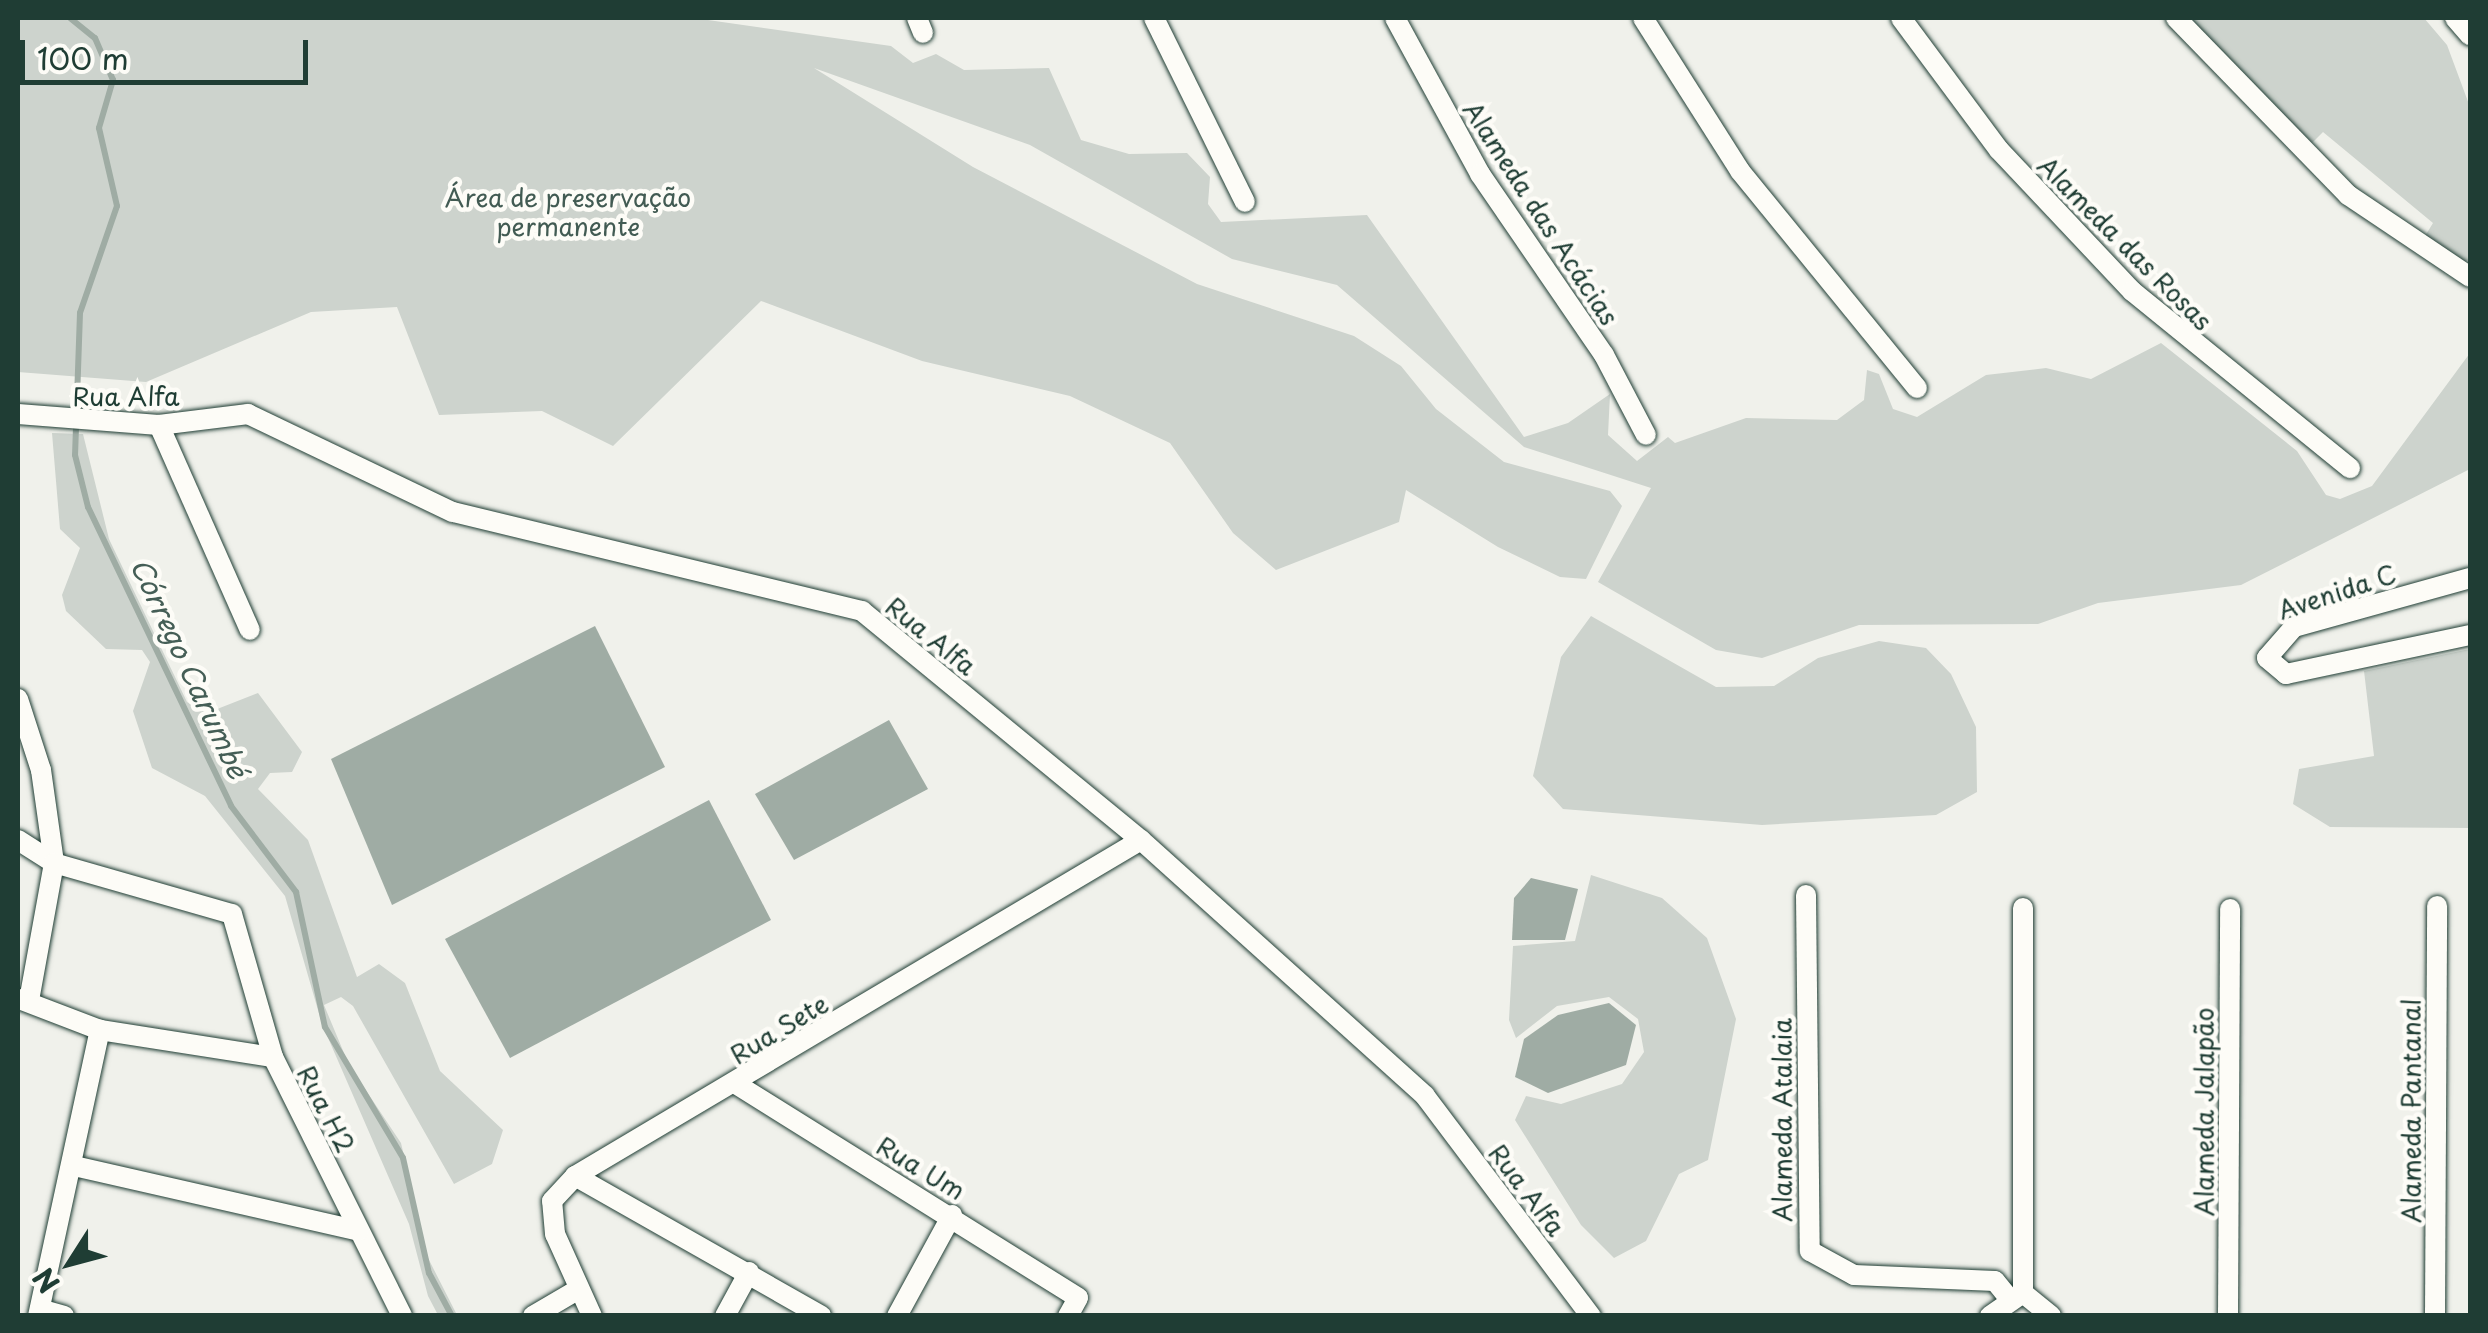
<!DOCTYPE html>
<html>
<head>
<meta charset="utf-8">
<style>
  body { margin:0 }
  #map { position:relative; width:2488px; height:1333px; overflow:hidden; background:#f0f1eb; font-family:"Playpen Sans",sans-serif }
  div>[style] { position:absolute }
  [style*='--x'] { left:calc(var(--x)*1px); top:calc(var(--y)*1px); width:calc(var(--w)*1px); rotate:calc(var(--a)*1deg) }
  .green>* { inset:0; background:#cdd3cd }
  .water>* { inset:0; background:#9faca4 }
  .stream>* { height:6px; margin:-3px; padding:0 3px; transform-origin:3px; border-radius:3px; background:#9faca4 }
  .roads { filter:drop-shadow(0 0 2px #1f3d34) drop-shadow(0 0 2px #1f3d34) }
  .minor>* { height:20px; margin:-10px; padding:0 10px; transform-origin:10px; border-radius:10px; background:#fdfcf7 }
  span { translate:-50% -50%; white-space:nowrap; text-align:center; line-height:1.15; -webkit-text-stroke:9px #fdfcf7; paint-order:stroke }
  .park-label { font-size:25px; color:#425b53 }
  .street-label { font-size:25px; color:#1f3d34 }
  .water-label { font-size:28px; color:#455e56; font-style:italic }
  .frame { position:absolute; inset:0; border:20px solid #1f3d34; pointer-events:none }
  .north { position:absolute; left:20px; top:1213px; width:100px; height:100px; -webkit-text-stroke:8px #fdfcf7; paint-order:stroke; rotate:234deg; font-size:28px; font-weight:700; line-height:40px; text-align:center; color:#1f3d34 }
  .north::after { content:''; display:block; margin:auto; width:35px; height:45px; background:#1f3d34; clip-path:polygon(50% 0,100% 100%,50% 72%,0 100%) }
  .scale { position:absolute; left:20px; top:40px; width:288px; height:45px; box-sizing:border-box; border:5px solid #1f3d34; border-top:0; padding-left:12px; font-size:30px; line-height:35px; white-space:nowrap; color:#1f3d34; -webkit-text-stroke:8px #fdfcf7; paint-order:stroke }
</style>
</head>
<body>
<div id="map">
  <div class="green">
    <i style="clip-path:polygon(18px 18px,694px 18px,891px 46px,913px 63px,936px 54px,964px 70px,1049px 68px,1081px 140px,1129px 154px,1187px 153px,1210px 177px,1208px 204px,1221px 222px,1367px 215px,1524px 437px,1568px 423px,1610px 394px,1608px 435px,1637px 461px,1668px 437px,1675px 443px,1746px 418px,1837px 420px,1864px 400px,1867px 370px,1879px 374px,1893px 409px,1917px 417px,1986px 375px,2046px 368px,2091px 379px,2161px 343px,2297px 451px,2326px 495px,2340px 499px,2372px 486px,2470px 353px,2470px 469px,2241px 585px,2098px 603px,2038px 624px,1859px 625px,1762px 658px,1716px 650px,1598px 582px,1651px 488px,1524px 447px,1337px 285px,1232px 259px,1030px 145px,814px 68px,973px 167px,1197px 284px,1354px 336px,1401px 366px,1436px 409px,1504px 462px,1610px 491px,1622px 506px,1586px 579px,1560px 577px,1498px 547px,1406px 490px,1399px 522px,1276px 570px,1233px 533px,1170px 443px,1070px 396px,922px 361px,761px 301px,613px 446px,542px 411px,439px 415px,397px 307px,311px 312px,146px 382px,18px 372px)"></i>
    <i style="clip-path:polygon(2181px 18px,2424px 18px,2447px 45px,2470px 107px,2470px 259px,2460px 265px,2419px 246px,2433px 223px,2323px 132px,2309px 146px)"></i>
    <i style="clip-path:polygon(52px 433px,83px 434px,109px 539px,187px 702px,207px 713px,258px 693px,302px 752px,292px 772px,270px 773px,258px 789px,308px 840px,357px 977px,379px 964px,405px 983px,440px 1071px,503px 1130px,492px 1164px,454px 1184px,353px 1006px,341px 997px,324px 1005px,349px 1065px,401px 1143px,428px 1258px,457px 1315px,438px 1315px,428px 1296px,409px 1224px,322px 1024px,285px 896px,205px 796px,152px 768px,133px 711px,150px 662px,142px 650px,106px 649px,66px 611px,62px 595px,80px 548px,60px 529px)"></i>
    <i style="clip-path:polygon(1591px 616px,1716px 687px,1774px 686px,1818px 658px,1879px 641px,1926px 648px,1951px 674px,1976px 727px,1977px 792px,1936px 815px,1762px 825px,1563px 809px,1533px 776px,1561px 657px)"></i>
    <i style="clip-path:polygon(2470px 649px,2470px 828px,2330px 827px,2293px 804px,2299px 769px,2374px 756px,2364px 671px)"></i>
    <i style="clip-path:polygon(1591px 875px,1662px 898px,1707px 938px,1736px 1019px,1708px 1160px,1679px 1174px,1646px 1241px,1614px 1258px,1581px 1225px,1515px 1120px,1526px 1096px,1561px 1104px,1622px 1084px,1644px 1052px,1638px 1019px,1609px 997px,1557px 1006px,1516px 1038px,1509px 1020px,1513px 946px,1575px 941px)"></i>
  </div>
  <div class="water">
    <i style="clip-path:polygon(595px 626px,665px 767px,392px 905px,331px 759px)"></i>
    <i style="clip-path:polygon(889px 720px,928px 789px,794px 860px,755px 794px)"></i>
    <i style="clip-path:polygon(709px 800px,771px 920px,510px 1058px,445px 939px)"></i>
    <i style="clip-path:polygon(1531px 878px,1578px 889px,1565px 940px,1512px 940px,1514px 898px)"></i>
    <i style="clip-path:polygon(1609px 1003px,1636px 1025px,1626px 1065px,1548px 1093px,1515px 1077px,1524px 1039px,1558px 1015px)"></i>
  </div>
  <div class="stream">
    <i style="--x:70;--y:18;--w:32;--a:39"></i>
    <i style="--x:95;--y:38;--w:46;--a:66.8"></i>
    <i style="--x:113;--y:80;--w:50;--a:106.3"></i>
    <i style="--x:99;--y:128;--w:80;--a:77"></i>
    <i style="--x:117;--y:206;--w:113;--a:109.1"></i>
    <i style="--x:80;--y:313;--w:142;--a:92"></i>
    <i style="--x:75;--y:455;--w:54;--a:76"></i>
    <i style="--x:88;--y:507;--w:331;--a:64.4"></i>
    <i style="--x:231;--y:806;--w:108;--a:52.9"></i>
    <i style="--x:296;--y:892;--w:138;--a:77.9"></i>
    <i style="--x:325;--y:1027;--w:152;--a:59.2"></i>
    <i style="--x:403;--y:1158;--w:118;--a:77.3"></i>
    <i style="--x:429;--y:1273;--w:49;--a:61.9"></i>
  </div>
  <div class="roads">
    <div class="minor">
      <i style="--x:917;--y:18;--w:16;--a:68"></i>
      <i style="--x:1154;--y:18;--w:205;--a:63.7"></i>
      <i style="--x:1395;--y:18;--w:178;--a:61.4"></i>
      <i style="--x:1480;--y:174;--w:219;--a:55.6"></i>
      <i style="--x:1604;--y:355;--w:90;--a:62.3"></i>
      <i style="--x:1643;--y:18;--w:181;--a:57.6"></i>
      <i style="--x:1740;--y:171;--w:280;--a:50.8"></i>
      <i style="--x:1901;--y:18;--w:164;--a:53.4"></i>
      <i style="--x:1999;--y:150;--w:194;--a:46.7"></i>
      <i style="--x:2132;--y:291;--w:281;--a:39.1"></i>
      <i style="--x:2176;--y:18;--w:247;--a:45.8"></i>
      <i style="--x:2348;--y:195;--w:147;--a:33.9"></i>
      <i style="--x:2455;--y:18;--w:23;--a:49"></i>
      <i style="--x:18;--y:414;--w:141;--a:4.5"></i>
      <i style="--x:159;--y:425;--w:90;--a:-7"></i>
      <i style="--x:248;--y:414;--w:227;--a:25.6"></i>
      <i style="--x:453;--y:512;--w:421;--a:13.6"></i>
      <i style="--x:862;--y:611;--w:361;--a:39.4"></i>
      <i style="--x:1141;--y:840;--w:382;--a:42"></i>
      <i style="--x:1425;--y:1096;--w:276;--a:53"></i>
      <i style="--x:159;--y:425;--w:224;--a:66.1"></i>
      <i style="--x:2470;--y:578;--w:183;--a:164.4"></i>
      <i style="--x:2294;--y:627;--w:41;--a:131.1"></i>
      <i style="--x:2267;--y:658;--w:25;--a:40"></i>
      <i style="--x:2286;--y:674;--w:188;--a:-12"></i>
      <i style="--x:18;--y:699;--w:75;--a:72.1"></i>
      <i style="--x:41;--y:770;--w:94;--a:82"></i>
      <i style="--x:54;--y:863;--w:140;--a:100.3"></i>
      <i style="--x:18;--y:840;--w:43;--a:32.6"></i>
      <i style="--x:54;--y:863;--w:185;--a:16"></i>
      <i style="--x:232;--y:914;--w:149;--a:74"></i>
      <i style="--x:273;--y:1057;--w:289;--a:63.5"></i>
      <i style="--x:1806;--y:895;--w:356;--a:89.4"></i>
      <i style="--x:1810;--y:1251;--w:50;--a:28.6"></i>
      <i style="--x:1854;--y:1275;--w:141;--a:2.4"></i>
      <i style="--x:1995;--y:1281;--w:19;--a:51"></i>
      <i style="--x:2023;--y:908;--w:385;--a:90"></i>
      <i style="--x:19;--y:999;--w:87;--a:20.9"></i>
      <i style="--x:100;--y:1030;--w:175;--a:8.9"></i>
      <i style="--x:736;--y:1084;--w:403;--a:32"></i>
      <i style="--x:1078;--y:1298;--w:21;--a:119"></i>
      <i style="--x:74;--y:1166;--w:292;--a:12.8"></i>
      <i style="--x:575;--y:1176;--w:283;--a:29.6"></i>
      <i style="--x:40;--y:1309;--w:25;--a:16"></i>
      <i style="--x:38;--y:1316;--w:293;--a:-77.8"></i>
      <i style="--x:533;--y:1316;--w:53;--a:-30.4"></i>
      <i style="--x:592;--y:1316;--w:90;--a:-114.3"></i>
      <i style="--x:555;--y:1234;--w:33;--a:-95"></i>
      <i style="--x:552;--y:1201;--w:34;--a:-47"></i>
      <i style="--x:575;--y:1176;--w:658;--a:-30.7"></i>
      <i style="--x:725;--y:1316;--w:50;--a:-61.4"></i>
      <i style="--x:897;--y:1316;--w:115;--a:-61.4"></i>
      <i style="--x:1990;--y:1316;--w:40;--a:-34.9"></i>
      <i style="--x:2023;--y:1293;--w:36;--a:39"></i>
      <i style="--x:2228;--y:1316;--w:407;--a:-89.7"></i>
      <i style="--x:2435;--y:1316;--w:410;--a:-89.7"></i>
    </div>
  </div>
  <div class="park-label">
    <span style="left:568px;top:212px">Área de preservação<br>permanente</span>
  </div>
  <div class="street-label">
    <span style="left:1541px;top:213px;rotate:57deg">Alameda das Acácias</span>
    <span style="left:2125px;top:243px;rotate:45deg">Alameda das Rosas</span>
    <span style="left:126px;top:396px">Rua Alfa</span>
    <span style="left:2337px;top:592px;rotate:-18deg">Avenida C</span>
    <span style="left:931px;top:636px;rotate:39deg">Rua Alfa</span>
    <span style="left:779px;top:1029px;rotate:-31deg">Rua Sete</span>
    <span style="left:326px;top:1109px;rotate:63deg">Rua H2</span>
    <span style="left:2411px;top:1111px;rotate:-90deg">Alameda Pantanal</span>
    <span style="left:2204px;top:1112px;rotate:-90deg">Alameda Jalapão</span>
    <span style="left:1782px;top:1120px;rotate:-90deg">Alameda Atalaia</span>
    <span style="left:921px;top:1168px;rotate:31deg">Rua Um</span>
    <span style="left:1527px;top:1190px;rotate:53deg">Rua Alfa</span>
  </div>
  <div class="water-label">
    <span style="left:190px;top:668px;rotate:65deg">Córrego Carumbé</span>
  </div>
  <div class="frame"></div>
  <div class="north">N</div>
  <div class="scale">100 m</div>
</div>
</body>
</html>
